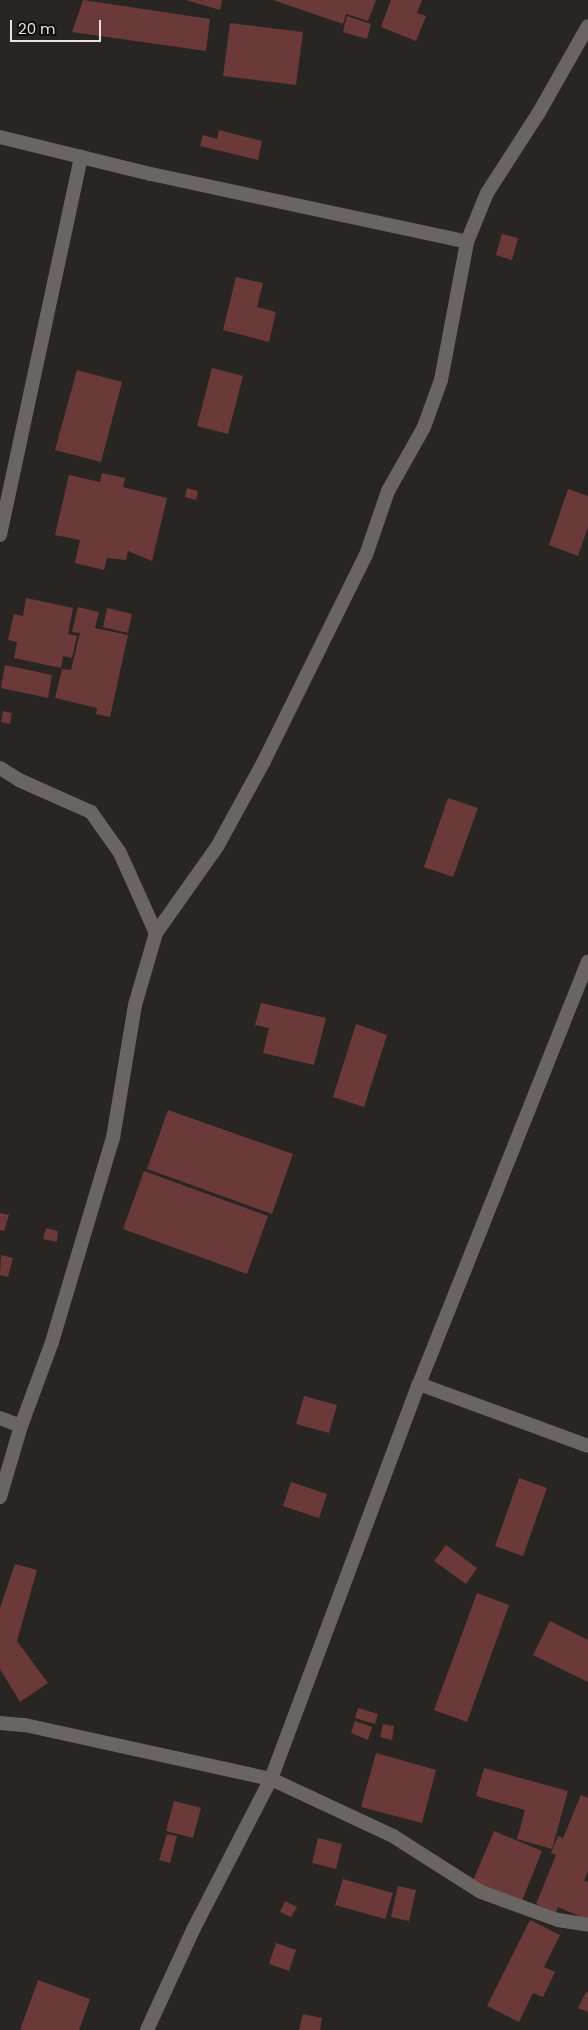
<!DOCTYPE html>
<html>
<head>
<meta charset="utf-8">
<style>
  body { margin:0 }
  #map { position:relative; width:588px; height:2030px; overflow:hidden; background:#292522; font-family:Poppins,sans-serif }
  div>[style] { position:absolute }
  [style*='--x'] { left:calc(var(--x)*1px); top:calc(var(--y)*1px); width:calc(var(--w)*1px); rotate:calc(var(--a)*1deg) }
  .building>* { inset:0; background:#6b3a38 }
  .minor>* { height:14px; margin:-7px; padding:0 7px; transform-origin:7px; border-radius:7px; background:#6a6562 }
  span { translate:-50% -50%; white-space:nowrap; text-align:center; line-height:1.15; -webkit-text-stroke:5px #100e0d; paint-order:stroke }
  .scale { position:absolute; left:10px; top:20px; width:91px; height:22px; box-sizing:border-box; border:2px solid #e6e3e1; border-top:0; padding-left:6px; font-size:15px; line-height:18px; white-space:nowrap; color:#e6e3e1; -webkit-text-stroke:4px #100e0d; paint-order:stroke }
</style>
</head>
<body>
<div id="map">
  <div class="building">
    <i style="clip-path:polygon(83px 0,210px 19px,206px 51px,72px 32px)"></i>
    <i style="clip-path:polygon(186px 0,222px 0,220px 10px)"></i>
    <i style="clip-path:polygon(273px 0,376px 0,368px 21px,346px 14px,343px 24px)"></i>
    <i style="clip-path:polygon(391px 0,422px 0,417px 13px,426px 16px,416px 41px,381px 27px)"></i>
    <i style="clip-path:polygon(347px 16px,371px 24px,367px 39px,343px 32px)"></i>
    <i style="clip-path:polygon(230px 23px,303px 32px,296px 85px,223px 76px)"></i>
    <i style="clip-path:polygon(219px 130px,262px 141px,258px 160px,200px 146px,203px 135px,217px 139px)"></i>
    <i style="clip-path:polygon(502px 234px,518px 238px,512px 260px,496px 255px)"></i>
    <i style="clip-path:polygon(236px 277px,263px 283px,257px 307px,276px 312px,269px 342px,223px 330px)"></i>
    <i style="clip-path:polygon(212px 368px,243px 376px,228px 434px,197px 426px)"></i>
    <i style="clip-path:polygon(77px 370px,122px 382px,101px 462px,55px 450px)"></i>
    <i style="clip-path:polygon(102px 473px,125px 478px,123px 487px,167px 498px,152px 561px,128px 551px,126px 560px,107px 558px,104px 570px,75px 563px,80px 540px,55px 535px,69px 475px,100px 482px)"></i>
    <i style="clip-path:polygon(187px 488px,198px 491px,196px 500px,185px 497px)"></i>
    <i style="clip-path:polygon(568px 489px,588px 496px,588px 527px,578px 556px,549px 545px)"></i>
    <i style="clip-path:polygon(26px 598px,73px 608px,68px 634px,77px 636px,72px 658px,63px 656px,61px 668px,14px 658px,17px 642px,8px 640px,14px 614px,23px 616px)"></i>
    <i style="clip-path:polygon(78px 607px,99px 612px,95px 628px,128px 635px,110px 717px,96px 714px,97px 708px,55px 698px,62px 669px,71px 670px,80px 633px,72px 632px)"></i>
    <i style="clip-path:polygon(107px 608px,132px 614px,128px 633px,103px 627px)"></i>
    <i style="clip-path:polygon(5px 665px,52px 675px,48px 698px,1px 688px)"></i>
    <i style="clip-path:polygon(3px 711px,12px 713px,10px 724px,1px 722px)"></i>
    <i style="clip-path:polygon(448px 798px,478px 808px,453px 877px,424px 867px)"></i>
    <i style="clip-path:polygon(261px 1003px,326px 1018px,314px 1065px,263px 1053px,269px 1028px,255px 1025px)"></i>
    <i style="clip-path:polygon(356px 1024px,387px 1035px,364px 1107px,333px 1097px)"></i>
    <i style="clip-path:polygon(168px 1110px,293px 1154px,272px 1214px,147px 1169px)"></i>
    <i style="clip-path:polygon(144px 1171px,268px 1216px,247px 1274px,123px 1229px)"></i>
    <i style="clip-path:polygon(0 1213px,9px 1215px,4px 1231px,0 1230px)"></i>
    <i style="clip-path:polygon(46px 1228px,58px 1231px,57px 1242px,43px 1239px)"></i>
    <i style="clip-path:polygon(1px 1255px,13px 1258px,8px 1277px,0 1275px)"></i>
    <i style="clip-path:polygon(304px 1396px,337px 1405px,329px 1433px,296px 1424px)"></i>
    <i style="clip-path:polygon(519px 1478px,547px 1488px,523px 1556px,495px 1546px)"></i>
    <i style="clip-path:polygon(291px 1482px,327px 1494px,319px 1518px,283px 1506px)"></i>
    <i style="clip-path:polygon(446px 1545px,477px 1568px,466px 1584px,434px 1561px)"></i>
    <i style="clip-path:polygon(15px 1564px,37px 1570px,17px 1641px,48px 1683px,20px 1702px,0 1669px,0 1608px)"></i>
    <i style="clip-path:polygon(477px 1593px,509px 1605px,467px 1722px,434px 1710px)"></i>
    <i style="clip-path:polygon(550px 1621px,588px 1640px,588px 1682px,533px 1655px)"></i>
    <i style="clip-path:polygon(358px 1708px,378px 1714px,375px 1724px,355px 1718px)"></i>
    <i style="clip-path:polygon(355px 1721px,372px 1727px,368px 1740px,351px 1733px)"></i>
    <i style="clip-path:polygon(383px 1724px,394px 1726px,392px 1740px,380px 1737px)"></i>
    <i style="clip-path:polygon(376px 1753px,436px 1770px,422px 1823px,361px 1807px)"></i>
    <i style="clip-path:polygon(484px 1768px,568px 1791px,552px 1849px,517px 1839px,525px 1810px,476px 1796px)"></i>
    <i style="clip-path:polygon(581px 1795px,588px 1798px,588px 1871px,584px 1881px,588px 1882px,588px 1920px,558px 1907px,556px 1912px,536px 1904px,556px 1855px,551px 1853px,558px 1836px,563px 1838px)"></i>
    <i style="clip-path:polygon(174px 1801px,201px 1808px,193px 1838px,166px 1831px)"></i>
    <i style="clip-path:polygon(494px 1831px,542px 1851px,521px 1903px,472px 1883px)"></i>
    <i style="clip-path:polygon(167px 1834px,177px 1836px,170px 1863px,159px 1860px)"></i>
    <i style="clip-path:polygon(318px 1838px,342px 1844px,336px 1869px,312px 1863px)"></i>
    <i style="clip-path:polygon(343px 1879px,393px 1893px,385px 1919px,335px 1905px)"></i>
    <i style="clip-path:polygon(398px 1886px,416px 1890px,409px 1921px,391px 1917px)"></i>
    <i style="clip-path:polygon(285px 1901px,297px 1907px,291px 1917px,280px 1912px)"></i>
    <i style="clip-path:polygon(530px 1920px,560px 1935px,544px 1967px,555px 1972px,543px 1997px,533px 1993px,519px 2022px,487px 2006px)"></i>
    <i style="clip-path:polygon(276px 1943px,296px 1950px,289px 1971px,269px 1964px)"></i>
    <i style="clip-path:polygon(38px 1980px,90px 1999px,79px 2030px,20px 2030px)"></i>
    <i style="clip-path:polygon(586px 1992px,588px 1993px,588px 2012px,578px 2008px)"></i>
    <i style="clip-path:polygon(303px 2014px,322px 2018px,320px 2030px,299px 2030px)"></i>
  </div>
  <div class="minor">
    <i style="--x:0;--y:137;--w:155;--a:13.8"></i>
    <i style="--x:151;--y:174;--w:323;--a:12.1"></i>
    <i style="--x:0;--y:535;--w:387;--a:-77.9"></i>
    <i style="--x:0;--y:768;--w:22;--a:32"></i>
    <i style="--x:19;--y:780;--w:79;--a:24"></i>
    <i style="--x:91;--y:812;--w:50;--a:54.7"></i>
    <i style="--x:120;--y:853;--w:88;--a:65.8"></i>
    <i style="--x:156;--y:933;--w:105;--a:-54.7"></i>
    <i style="--x:217;--y:847;--w:98;--a:-61.3"></i>
    <i style="--x:264;--y:761;--w:230;--a:-63.7"></i>
    <i style="--x:366;--y:555;--w:68;--a:-71"></i>
    <i style="--x:388;--y:491;--w:73;--a:-60.6"></i>
    <i style="--x:424;--y:427;--w:50;--a:-70.1"></i>
    <i style="--x:441;--y:380;--w:140;--a:-79.3"></i>
    <i style="--x:467;--y:242;--w:53;--a:-67.8"></i>
    <i style="--x:487;--y:193;--w:94;--a:-57.2"></i>
    <i style="--x:538;--y:114;--w:101;--a:-60.4"></i>
    <i style="--x:419;--y:1384;--w:180;--a:20.1"></i>
    <i style="--x:0;--y:1418;--w:22;--a:21"></i>
    <i style="--x:0;--y:1497;--w:74;--a:-73.5"></i>
    <i style="--x:21;--y:1426;--w:90;--a:-69.7"></i>
    <i style="--x:52;--y:1342;--w:213;--a:-73.4"></i>
    <i style="--x:113;--y:1138;--w:135;--a:-80.6"></i>
    <i style="--x:135;--y:1005;--w:75;--a:-73.7"></i>
    <i style="--x:0;--y:1723;--w:25;--a:5"></i>
    <i style="--x:25;--y:1725;--w:252;--a:12.4"></i>
    <i style="--x:271;--y:1779;--w:135;--a:25"></i>
    <i style="--x:393;--y:1836;--w:104;--a:32.5"></i>
    <i style="--x:481;--y:1892;--w:82;--a:20"></i>
    <i style="--x:558;--y:1920;--w:30;--a:9"></i>
    <i style="--x:147;--y:2030;--w:112;--a:-65.3"></i>
    <i style="--x:194;--y:1928;--w:168;--a:-62.7"></i>
    <i style="--x:271;--y:1779;--w:422;--a:-69.5"></i>
    <i style="--x:419;--y:1384;--w:455;--a:-68.2"></i>
  </div>
  <div class="scale">20 m</div>
</div>
</body>
</html>
